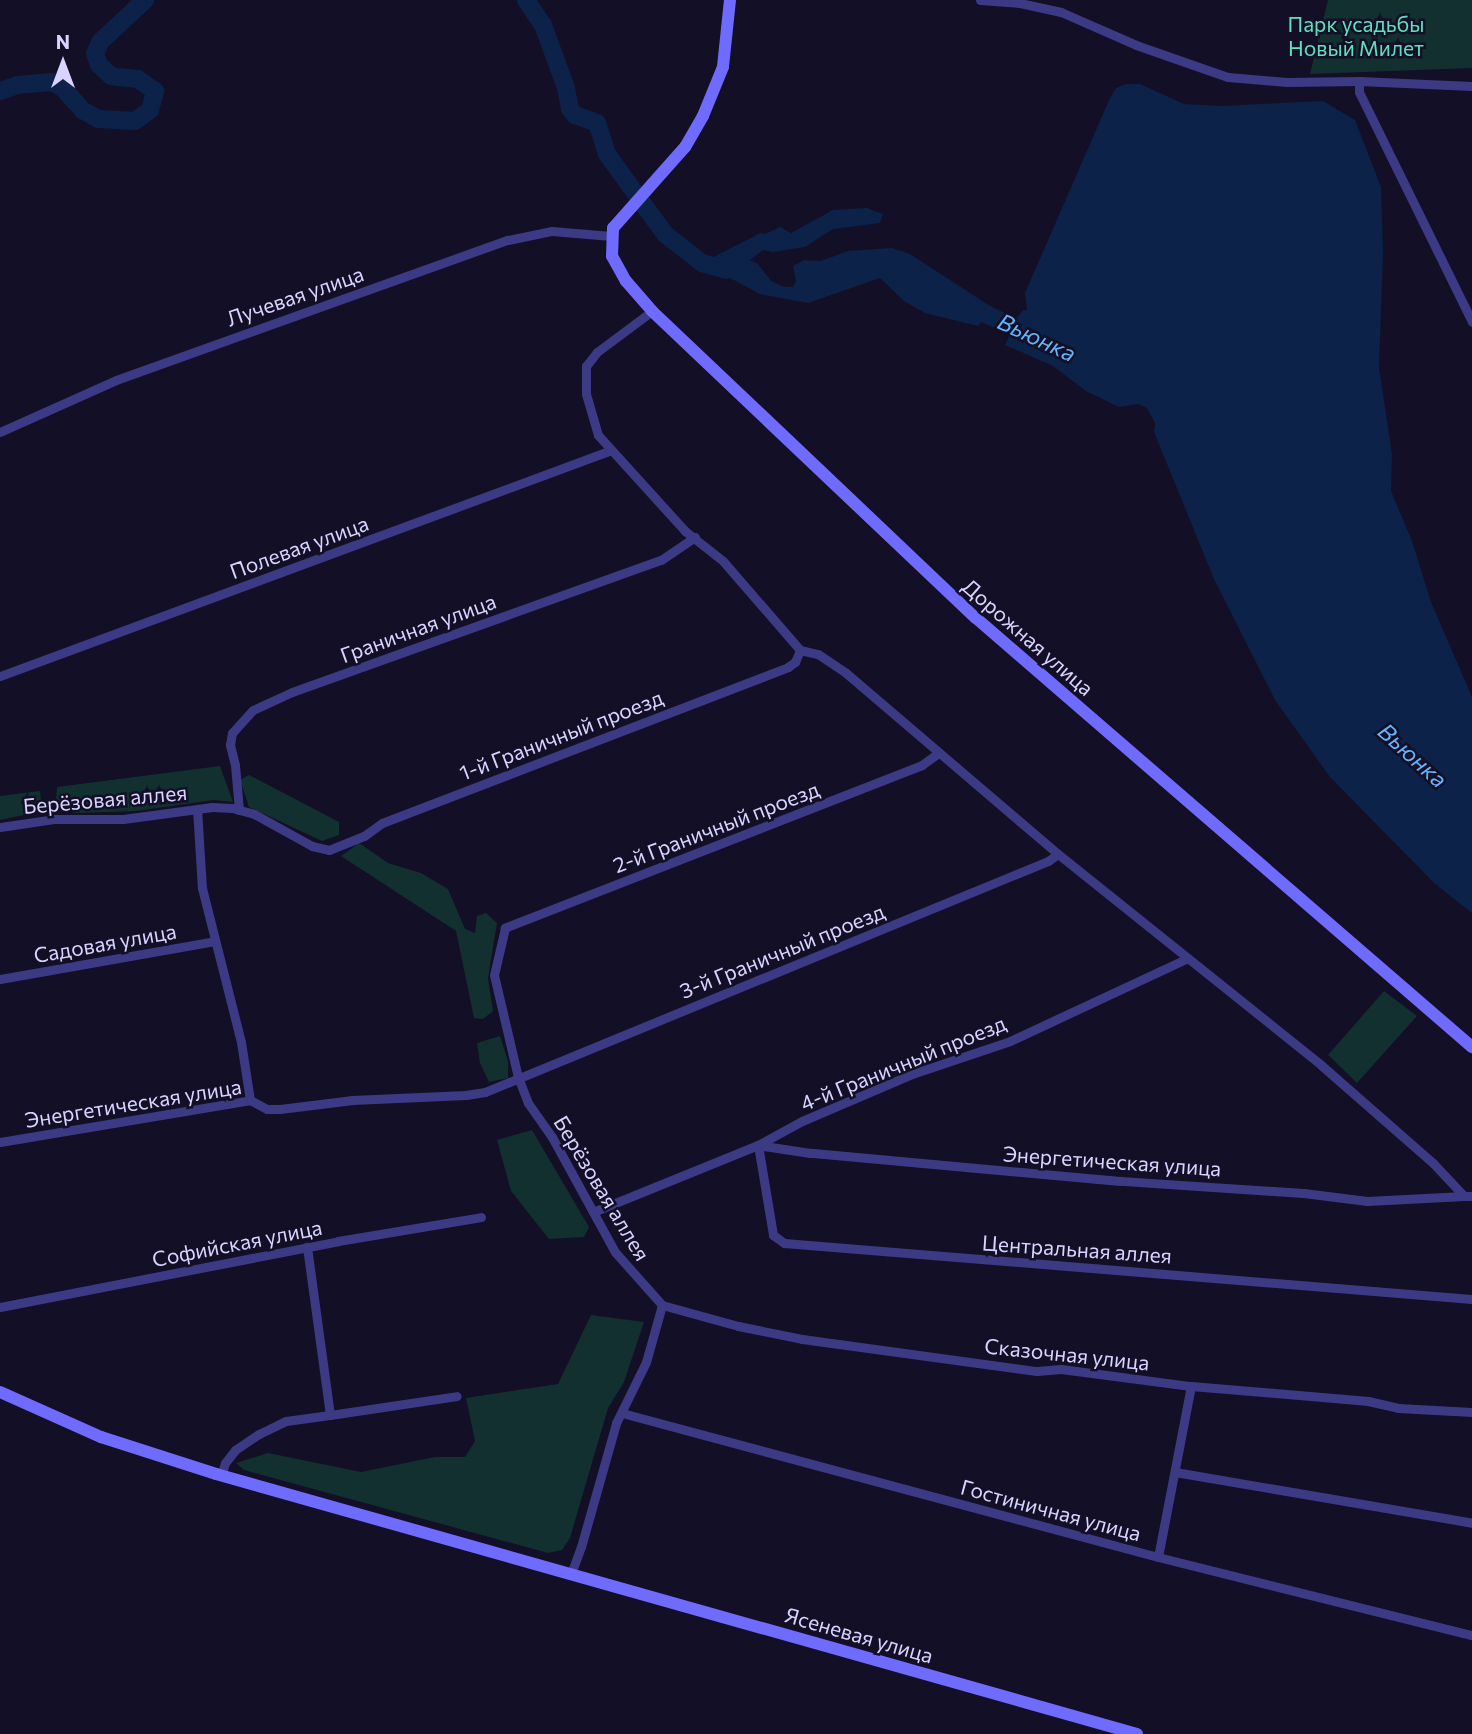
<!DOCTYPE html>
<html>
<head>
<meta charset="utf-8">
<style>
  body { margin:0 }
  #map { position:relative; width:1472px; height:1734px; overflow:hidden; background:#130f26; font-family:Commissioner,sans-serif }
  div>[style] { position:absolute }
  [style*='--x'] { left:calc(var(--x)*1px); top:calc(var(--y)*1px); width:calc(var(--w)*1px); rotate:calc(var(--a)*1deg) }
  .green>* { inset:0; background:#12302f }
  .water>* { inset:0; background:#0c2248 }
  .river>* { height:18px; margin:-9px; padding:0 9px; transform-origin:9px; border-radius:9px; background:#0c2248 }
  .street>* { height:9px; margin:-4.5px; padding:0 4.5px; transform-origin:4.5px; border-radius:4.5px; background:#3d3a85 }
  .secondary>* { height:12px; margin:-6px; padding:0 6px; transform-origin:6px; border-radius:6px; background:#6f6bff }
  span { translate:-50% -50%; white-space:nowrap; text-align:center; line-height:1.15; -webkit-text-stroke:5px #130f26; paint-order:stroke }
  .park-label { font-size:21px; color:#5fe0c0 }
  .street-label { font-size:21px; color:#d9d4ff }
  .water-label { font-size:23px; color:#62b6ff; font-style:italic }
  .north { position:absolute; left:28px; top:28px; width:70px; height:70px; -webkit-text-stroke:5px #130f26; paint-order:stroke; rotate:0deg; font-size:19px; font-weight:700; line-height:28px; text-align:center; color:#d9d4ff }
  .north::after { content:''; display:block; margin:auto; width:24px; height:32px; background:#d9d4ff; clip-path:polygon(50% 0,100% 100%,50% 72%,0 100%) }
</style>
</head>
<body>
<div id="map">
  <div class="green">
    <i style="clip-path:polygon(1328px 0,1472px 0,1472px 68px,1310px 74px)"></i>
    <i style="clip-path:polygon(220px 766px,233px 802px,214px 800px,136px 811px,74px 813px,56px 803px,57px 787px)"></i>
    <i style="clip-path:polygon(249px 775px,339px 822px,339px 835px,322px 841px,249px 807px,240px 780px)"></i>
    <i style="clip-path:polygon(40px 791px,41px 802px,28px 814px,0 820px,0 796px)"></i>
    <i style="clip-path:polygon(359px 843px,388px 863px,421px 873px,448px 889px,465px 929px,475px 933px,477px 916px,486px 913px,497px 923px,488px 978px,493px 1011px,483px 1019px,474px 1018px,456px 931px,341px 856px)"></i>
    <i style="clip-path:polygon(1384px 991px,1417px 1016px,1357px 1083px,1328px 1055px)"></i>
    <i style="clip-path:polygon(500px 1036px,508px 1061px,508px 1078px,489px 1082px,480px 1063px,477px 1043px)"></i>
    <i style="clip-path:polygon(532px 1130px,589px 1227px,584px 1237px,549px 1239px,511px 1191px,497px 1140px)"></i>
    <i style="clip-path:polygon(591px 1315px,644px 1322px,624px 1382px,608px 1408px,570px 1538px,562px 1550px,548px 1553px,244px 1470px,236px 1463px,268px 1453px,361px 1472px,435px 1457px,465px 1457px,475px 1441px,466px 1398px,558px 1384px)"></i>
  </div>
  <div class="water">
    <i style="clip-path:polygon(1126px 84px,1140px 84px,1184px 104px,1221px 106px,1323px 101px,1355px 120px,1381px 187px,1383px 252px,1379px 368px,1392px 454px,1391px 491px,1412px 541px,1431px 602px,1472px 697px,1472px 913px,1434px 883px,1330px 777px,1275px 700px,1214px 579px,1154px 432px,1155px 423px,1147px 408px,1138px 404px,1119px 407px,1086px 391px,1053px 366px,1005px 345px,1010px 334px,1005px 330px,1009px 318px,1018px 317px,1023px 310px,1027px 310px,1025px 293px,1110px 98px,1116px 88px)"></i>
    <i style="clip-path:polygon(867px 208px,883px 214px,880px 223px,833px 229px,805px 247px,773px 252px,763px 250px,750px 260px,758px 264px,771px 281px,784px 287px,793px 287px,796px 281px,793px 266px,804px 260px,821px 261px,848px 251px,892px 248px,910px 254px,987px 304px,996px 312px,990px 323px,981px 322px,978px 326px,925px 313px,904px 301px,880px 278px,808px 303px,760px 294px,702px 263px,760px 233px,765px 234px,780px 227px,791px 233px,833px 210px)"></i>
  </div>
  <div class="river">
    <i style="--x:526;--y:0;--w:30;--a:56"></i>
    <i style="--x:543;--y:25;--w:67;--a:69.9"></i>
    <i style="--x:566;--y:88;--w:21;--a:79"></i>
    <i style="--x:570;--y:109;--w:8;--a:50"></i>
    <i style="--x:575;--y:115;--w:23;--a:20"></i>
    <i style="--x:597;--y:123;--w:33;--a:72"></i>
    <i style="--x:607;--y:154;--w:99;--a:54.1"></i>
    <i style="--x:665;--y:234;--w:47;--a:38.1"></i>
    <i style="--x:702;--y:263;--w:25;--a:16"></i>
    <i style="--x:0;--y:91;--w:18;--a:-19"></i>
    <i style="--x:17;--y:85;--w:35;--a:-5"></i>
    <i style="--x:52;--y:82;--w:14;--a:30"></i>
    <i style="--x:64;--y:89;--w:28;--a:49"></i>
    <i style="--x:82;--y:110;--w:18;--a:29"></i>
    <i style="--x:98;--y:119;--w:37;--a:3"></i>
    <i style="--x:135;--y:121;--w:19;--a:-36"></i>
    <i style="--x:150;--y:110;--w:20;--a:-75"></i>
    <i style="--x:155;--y:91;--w:21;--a:-145"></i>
    <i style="--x:138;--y:79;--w:27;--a:-174"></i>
    <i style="--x:111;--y:76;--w:16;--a:-137"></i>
    <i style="--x:99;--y:65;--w:12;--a:-110"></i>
    <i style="--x:95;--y:54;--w:13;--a:-67"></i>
    <i style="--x:100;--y:42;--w:62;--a:-43"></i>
    <i style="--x:973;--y:308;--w:60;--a:24.8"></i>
  </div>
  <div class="street">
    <i style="--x:980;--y:0;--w:40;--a:4.3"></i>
    <i style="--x:1020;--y:3;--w:42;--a:12.4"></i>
    <i style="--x:1061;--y:12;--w:82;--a:23.7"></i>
    <i style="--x:1136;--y:45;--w:97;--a:19.2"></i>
    <i style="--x:1228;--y:77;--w:59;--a:4.8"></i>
    <i style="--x:1287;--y:82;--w:72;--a:-0.8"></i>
    <i style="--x:1359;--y:81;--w:113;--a:2.5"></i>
    <i style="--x:1359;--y:81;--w:11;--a:90"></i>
    <i style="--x:1359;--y:92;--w:256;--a:63.8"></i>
    <i style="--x:652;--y:311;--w:69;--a:143.3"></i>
    <i style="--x:597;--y:352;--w:18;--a:128"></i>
    <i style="--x:586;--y:366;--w:28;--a:90"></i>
    <i style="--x:586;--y:394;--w:43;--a:73.7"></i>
    <i style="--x:598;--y:435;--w:130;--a:47.8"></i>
    <i style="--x:685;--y:531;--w:48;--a:38.3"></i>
    <i style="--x:723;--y:561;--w:118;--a:49.1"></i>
    <i style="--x:0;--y:432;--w:127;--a:-24.1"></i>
    <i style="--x:116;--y:380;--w:416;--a:-19.7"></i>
    <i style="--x:508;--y:240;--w:45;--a:-11.6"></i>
    <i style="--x:552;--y:231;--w:59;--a:4.8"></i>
    <i style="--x:800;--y:650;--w:18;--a:13"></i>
    <i style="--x:818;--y:654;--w:34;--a:34"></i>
    <i style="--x:846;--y:673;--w:279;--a:40.5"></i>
    <i style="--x:1058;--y:854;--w:337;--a:38.7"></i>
    <i style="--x:1321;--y:1065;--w:149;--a:41.2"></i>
    <i style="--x:1433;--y:1163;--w:45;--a:46.8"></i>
    <i style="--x:1464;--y:1196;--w:8;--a:0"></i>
    <i style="--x:0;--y:676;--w:649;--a:-20.28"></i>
    <i style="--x:937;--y:754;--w:19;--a:144"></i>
    <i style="--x:922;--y:765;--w:448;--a:158.7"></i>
    <i style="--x:505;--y:928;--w:48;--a:103.2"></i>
    <i style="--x:494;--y:975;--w:105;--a:76.8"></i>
    <i style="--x:518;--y:1077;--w:28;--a:69"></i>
    <i style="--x:528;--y:1103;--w:42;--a:54.8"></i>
    <i style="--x:552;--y:1137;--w:131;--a:61.3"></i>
    <i style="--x:615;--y:1252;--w:71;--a:48.4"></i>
    <i style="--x:662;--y:1305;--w:79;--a:15.4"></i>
    <i style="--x:738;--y:1326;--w:65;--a:11.5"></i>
    <i style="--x:802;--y:1339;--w:237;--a:7.8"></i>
    <i style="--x:1037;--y:1371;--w:24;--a:-5"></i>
    <i style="--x:1061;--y:1369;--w:131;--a:7.5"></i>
    <i style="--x:1191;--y:1386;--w:178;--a:4.8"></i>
    <i style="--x:1368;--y:1401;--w:31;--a:13"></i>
    <i style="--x:1398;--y:1408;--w:74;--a:3.1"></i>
    <i style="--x:197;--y:809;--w:79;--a:86.4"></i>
    <i style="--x:202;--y:888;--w:159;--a:75.8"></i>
    <i style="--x:241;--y:1042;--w:59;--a:81.2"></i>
    <i style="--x:239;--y:810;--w:45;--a:-95.1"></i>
    <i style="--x:235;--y:765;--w:21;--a:-104"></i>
    <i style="--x:230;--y:745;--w:12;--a:-81"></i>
    <i style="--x:232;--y:733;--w:31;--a:-48"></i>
    <i style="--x:253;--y:710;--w:43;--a:-24.8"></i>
    <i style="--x:292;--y:692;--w:392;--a:-19.7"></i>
    <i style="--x:661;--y:560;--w:41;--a:-34.1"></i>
    <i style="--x:0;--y:827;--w:56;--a:-8.3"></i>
    <i style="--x:55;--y:819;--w:68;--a:0"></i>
    <i style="--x:123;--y:819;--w:90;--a:-7.7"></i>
    <i style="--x:212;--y:807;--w:20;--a:3"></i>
    <i style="--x:232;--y:808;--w:23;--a:15"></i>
    <i style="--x:254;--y:814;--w:66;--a:28.9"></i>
    <i style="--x:312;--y:846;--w:17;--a:13"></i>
    <i style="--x:329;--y:850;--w:38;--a:-22"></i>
    <i style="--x:364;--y:836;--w:22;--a:-36"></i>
    <i style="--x:382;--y:823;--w:435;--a:-21"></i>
    <i style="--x:788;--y:667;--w:9;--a:-36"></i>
    <i style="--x:795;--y:662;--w:13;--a:-67"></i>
    <i style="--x:0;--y:979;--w:218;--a:-10"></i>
    <i style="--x:0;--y:1142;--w:254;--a:-9.5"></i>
    <i style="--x:250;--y:1100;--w:19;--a:28"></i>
    <i style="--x:267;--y:1109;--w:13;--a:0"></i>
    <i style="--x:280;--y:1109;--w:73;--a:-7.1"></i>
    <i style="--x:352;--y:1100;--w:114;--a:-2.5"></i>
    <i style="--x:466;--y:1095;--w:19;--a:-9"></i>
    <i style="--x:485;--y:1092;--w:609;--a:-22.31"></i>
    <i style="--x:1048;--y:861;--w:12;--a:-35"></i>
    <i style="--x:1464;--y:1196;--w:97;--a:177"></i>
    <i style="--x:1367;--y:1201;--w:64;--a:-172.9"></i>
    <i style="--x:1303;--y:1193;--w:183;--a:-176.2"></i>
    <i style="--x:1120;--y:1181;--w:311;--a:-174.8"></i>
    <i style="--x:810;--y:1153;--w:53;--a:-171.3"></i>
    <i style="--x:758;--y:1145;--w:91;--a:80.5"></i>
    <i style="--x:773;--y:1235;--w:14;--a:36"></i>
    <i style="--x:784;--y:1243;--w:690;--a:4.65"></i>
    <i style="--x:593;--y:1212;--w:178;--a:-22.1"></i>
    <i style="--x:758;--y:1145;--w:50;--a:-28.6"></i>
    <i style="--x:802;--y:1121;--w:120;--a:-23.1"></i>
    <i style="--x:912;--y:1074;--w:103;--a:-18.6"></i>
    <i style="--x:1010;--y:1041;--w:194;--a:-25"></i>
    <i style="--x:0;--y:1307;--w:344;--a:-11"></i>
    <i style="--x:338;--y:1241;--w:145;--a:-9.5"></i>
    <i style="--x:622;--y:1413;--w:555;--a:15.04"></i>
    <i style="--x:1158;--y:1557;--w:324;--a:14"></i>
    <i style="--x:330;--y:1415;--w:128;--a:-8.5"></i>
    <i style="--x:1175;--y:1472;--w:301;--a:9.7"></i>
    <i style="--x:221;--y:1476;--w:14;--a:-73"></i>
    <i style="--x:225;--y:1463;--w:16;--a:-52"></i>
    <i style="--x:235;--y:1450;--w:29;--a:-34"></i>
    <i style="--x:259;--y:1434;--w:30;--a:-26"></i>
    <i style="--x:286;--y:1421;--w:44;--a:-7.8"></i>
    <i style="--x:330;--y:1415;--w:170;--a:-97.8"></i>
    <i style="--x:1158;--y:1557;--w:174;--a:-79.1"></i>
    <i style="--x:571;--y:1574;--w:29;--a:-70"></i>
    <i style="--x:581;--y:1547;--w:129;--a:-74.2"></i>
    <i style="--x:616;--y:1423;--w:68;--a:-63.8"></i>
    <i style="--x:646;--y:1362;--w:59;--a:-74.3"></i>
  </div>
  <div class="secondary">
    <i style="--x:730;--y:0;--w:67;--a:96"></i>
    <i style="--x:723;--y:67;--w:53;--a:112.2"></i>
    <i style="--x:703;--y:116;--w:36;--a:120"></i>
    <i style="--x:685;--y:147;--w:108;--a:131.6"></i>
    <i style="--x:613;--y:228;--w:28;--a:92"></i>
    <i style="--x:612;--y:256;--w:29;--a:61"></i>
    <i style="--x:626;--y:281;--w:40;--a:49"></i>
    <i style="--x:652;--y:311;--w:446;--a:43.5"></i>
    <i style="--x:976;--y:618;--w:656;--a:40.86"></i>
    <i style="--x:0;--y:1392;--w:111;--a:24"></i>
    <i style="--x:101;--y:1437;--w:121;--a:17.8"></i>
    <i style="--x:216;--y:1474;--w:957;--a:15.76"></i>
  </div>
  <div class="park-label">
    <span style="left:1356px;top:36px">Парк усадьбы<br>Новый Милет</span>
  </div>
  <div class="street-label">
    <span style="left:295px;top:296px;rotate:-19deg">Лучевая улица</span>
    <span style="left:299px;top:547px;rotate:-20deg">Полевая улица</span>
    <span style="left:418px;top:628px;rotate:-20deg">Граничная улица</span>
    <span style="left:1028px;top:637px;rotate:41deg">Дорожная улица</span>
    <span style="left:561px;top:735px;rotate:-21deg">1-й Граничный проезд</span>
    <span style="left:105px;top:799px;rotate:-5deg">Берёзовая аллея</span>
    <span style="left:716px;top:827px;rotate:-21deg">2-й Граничный проезд</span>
    <span style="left:105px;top:943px;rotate:-10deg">Садовая улица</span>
    <span style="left:782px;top:951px;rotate:-22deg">3-й Граничный проезд</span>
    <span style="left:903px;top:1063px;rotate:-22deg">4-й Граничный проезд</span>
    <span style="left:133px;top:1103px;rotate:-9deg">Энергетическая улица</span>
    <span style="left:1112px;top:1161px;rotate:4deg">Энергетическая улица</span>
    <span style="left:602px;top:1188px;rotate:59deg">Берёзовая аллея</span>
    <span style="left:237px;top:1243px;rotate:-11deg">Софийская улица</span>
    <span style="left:1077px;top:1249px;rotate:4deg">Центральная аллея</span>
    <span style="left:1067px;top:1354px;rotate:6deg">Сказочная улица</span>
    <span style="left:1051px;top:1510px;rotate:15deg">Гостиничная улица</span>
    <span style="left:859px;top:1635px;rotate:16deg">Ясеневая улица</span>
  </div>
  <div class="water-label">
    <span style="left:1037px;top:337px;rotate:25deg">Вьюнка</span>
    <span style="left:1413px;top:755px;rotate:42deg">Вьюнка</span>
  </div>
  <div class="north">N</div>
</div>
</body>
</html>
